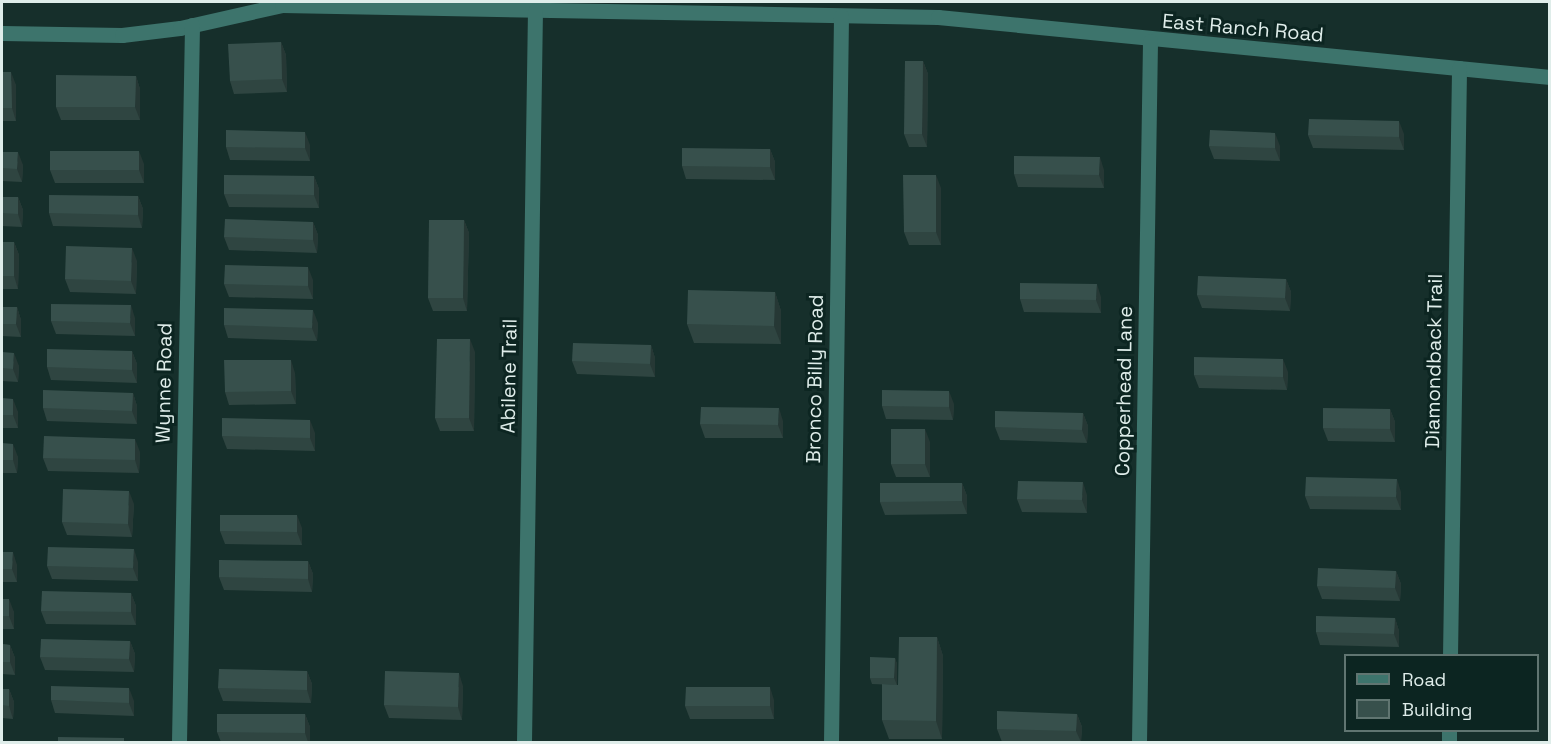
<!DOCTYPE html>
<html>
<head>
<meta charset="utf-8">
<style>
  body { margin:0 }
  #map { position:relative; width:1551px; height:744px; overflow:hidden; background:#162f2b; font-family:"Space Grotesk",sans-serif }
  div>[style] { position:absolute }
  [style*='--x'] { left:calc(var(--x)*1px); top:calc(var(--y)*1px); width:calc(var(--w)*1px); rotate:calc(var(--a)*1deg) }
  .minor>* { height:15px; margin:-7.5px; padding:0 7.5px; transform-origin:7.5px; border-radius:7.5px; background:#3d746c }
  .wall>* { inset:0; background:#2f4541 }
  .shaded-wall>* { inset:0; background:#263835 }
  .building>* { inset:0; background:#37504c }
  span { translate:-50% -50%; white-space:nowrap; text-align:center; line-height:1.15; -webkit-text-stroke:6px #0c2521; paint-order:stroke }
  .street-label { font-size:20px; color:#dfedea }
  .frame { position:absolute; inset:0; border:3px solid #dfedea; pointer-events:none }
  .legend { position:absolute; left:1344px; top:654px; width:195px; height:78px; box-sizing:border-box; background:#0c2521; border:2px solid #607571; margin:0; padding:8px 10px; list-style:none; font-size:18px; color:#dfedea }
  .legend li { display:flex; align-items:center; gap:12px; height:30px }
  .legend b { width:30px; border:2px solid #607571 }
</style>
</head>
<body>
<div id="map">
  <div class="minor">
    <i style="--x:2;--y:33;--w:120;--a:1"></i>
    <i style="--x:122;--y:35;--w:58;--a:-6.9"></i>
    <i style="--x:180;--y:28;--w:105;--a:-12.7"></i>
    <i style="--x:282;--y:5;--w:656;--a:1.05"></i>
    <i style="--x:938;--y:17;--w:615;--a:5.6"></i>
    <i style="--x:1450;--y:656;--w:588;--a:-89.12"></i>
    <i style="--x:179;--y:742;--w:717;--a:-88.96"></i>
    <i style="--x:524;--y:742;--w:731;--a:-89.14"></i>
    <i style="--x:831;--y:742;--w:726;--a:-89.21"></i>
    <i style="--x:1139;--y:742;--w:701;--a:-89.1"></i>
    <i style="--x:1449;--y:742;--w:12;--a:-90"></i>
  </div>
  <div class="wall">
    <i style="clip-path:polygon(281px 42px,286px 55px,287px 92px,234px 94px,230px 81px)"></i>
    <i style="clip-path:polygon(923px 61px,928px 74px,927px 147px,909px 147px,904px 134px)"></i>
    <i style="clip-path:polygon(2px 72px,16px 85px,16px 121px,2px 121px)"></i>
    <i style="clip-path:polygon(136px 76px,140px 89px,140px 120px,61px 120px,56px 107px)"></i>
    <i style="clip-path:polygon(1404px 134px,1404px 150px,1313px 148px,1308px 135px)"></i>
    <i style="clip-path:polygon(310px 145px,310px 161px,230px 160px,226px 147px)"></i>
    <i style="clip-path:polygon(1209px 146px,1280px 146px,1280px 161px,1214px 159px)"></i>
    <i style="clip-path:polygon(770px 149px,775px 162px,775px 180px,686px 179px,682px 166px)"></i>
    <i style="clip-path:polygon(2px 152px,23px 165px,22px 182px,2px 181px)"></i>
    <i style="clip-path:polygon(144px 164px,144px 183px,55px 183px,50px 170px)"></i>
    <i style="clip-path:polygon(1104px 170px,1104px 188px,1018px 187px,1014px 174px)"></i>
    <i style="clip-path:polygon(314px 176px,319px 189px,319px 208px,229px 207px,224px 194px)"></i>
    <i style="clip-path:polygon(941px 188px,941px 245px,909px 245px,904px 232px)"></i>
    <i style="clip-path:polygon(138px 196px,143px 209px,142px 228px,53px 226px,49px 213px)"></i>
    <i style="clip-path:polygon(2px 197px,18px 197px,23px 210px,22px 227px,2px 226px)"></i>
    <i style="clip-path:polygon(464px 220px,469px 233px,467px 311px,433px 311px,428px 298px)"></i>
    <i style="clip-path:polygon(313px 222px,318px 235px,317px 253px,229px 250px,224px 237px)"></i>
    <i style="clip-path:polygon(2px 242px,14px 242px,19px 255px,18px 289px,2px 289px)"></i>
    <i style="clip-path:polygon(137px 261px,136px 294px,70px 292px,65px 279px)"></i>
    <i style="clip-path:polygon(1286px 279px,1291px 292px,1290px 311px,1202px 308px,1197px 295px)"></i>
    <i style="clip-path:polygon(313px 280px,313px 299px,229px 297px,224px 284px)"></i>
    <i style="clip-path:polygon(775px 292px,781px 311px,781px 344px,694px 343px,687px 324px)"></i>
    <i style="clip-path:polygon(1101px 297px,1101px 313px,1024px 312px,1020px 299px)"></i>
    <i style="clip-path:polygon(2px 307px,17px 307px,21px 320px,21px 337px,2px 336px)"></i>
    <i style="clip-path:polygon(135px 318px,135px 336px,56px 334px,51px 321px)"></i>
    <i style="clip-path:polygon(318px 323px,317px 341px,228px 338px,224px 325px)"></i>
    <i style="clip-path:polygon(651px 345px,655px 358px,655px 377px,577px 374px,572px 361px)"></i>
    <i style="clip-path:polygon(132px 351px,137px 364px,137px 383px,51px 380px,47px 367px)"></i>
    <i style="clip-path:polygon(2px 352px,19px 366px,18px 382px,2px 381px)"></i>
    <i style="clip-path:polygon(475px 352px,474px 431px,440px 431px,435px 418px)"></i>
    <i style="clip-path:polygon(1288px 372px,1287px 390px,1199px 388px,1194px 375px)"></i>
    <i style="clip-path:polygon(295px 373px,296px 404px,229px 405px,225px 392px)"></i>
    <i style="clip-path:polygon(133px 393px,137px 406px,137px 424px,47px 421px,43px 408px)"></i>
    <i style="clip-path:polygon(2px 398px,18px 412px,18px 428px,2px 428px)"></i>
    <i style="clip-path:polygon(954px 404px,953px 420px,886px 419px,882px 406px)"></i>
    <i style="clip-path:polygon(1390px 409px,1395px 422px,1395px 442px,1328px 441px,1323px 428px)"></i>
    <i style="clip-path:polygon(1083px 413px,1088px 426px,1087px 443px,1000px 440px,995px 427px)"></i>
    <i style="clip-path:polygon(783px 421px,783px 438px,705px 438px,700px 424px)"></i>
    <i style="clip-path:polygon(315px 433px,315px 451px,227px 449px,222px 436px)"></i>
    <i style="clip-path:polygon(930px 442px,930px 477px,896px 477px,891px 464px)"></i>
    <i style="clip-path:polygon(2px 443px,18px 457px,17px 473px,2px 473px)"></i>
    <i style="clip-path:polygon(140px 452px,139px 473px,48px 471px,43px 458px)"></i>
    <i style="clip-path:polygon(962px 483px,967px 496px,967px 514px,885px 515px,880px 502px)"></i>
    <i style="clip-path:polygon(1401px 492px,1401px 510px,1310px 509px,1305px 496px)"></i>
    <i style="clip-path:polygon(1087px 495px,1087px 513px,1022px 512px,1017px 499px)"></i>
    <i style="clip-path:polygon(134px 504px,132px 537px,67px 535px,62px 522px)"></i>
    <i style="clip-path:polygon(302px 528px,302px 545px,225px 544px,220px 531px)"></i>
    <i style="clip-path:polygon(2px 552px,17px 565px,17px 582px,2px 582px)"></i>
    <i style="clip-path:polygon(308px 561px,313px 574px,312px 592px,224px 590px,219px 577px)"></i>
    <i style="clip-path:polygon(138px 562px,138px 581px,52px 579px,47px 566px)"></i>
    <i style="clip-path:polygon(1396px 571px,1401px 584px,1400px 601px,1322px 599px,1317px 586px)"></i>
    <i style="clip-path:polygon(131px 593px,136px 606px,136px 625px,46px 624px,41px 611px)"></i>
    <i style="clip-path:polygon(2px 599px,14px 612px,14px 629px,2px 629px)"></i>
    <i style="clip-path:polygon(1395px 618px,1399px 631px,1399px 647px,1320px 645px,1316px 632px)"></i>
    <i style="clip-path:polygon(937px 637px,943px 656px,942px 739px,889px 739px,882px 720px,895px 685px,872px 684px,870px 678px,895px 658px,897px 664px,897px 685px,898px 685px)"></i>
    <i style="clip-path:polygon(130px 641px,135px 654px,134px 672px,45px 670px,40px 657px)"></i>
    <i style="clip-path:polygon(2px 644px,10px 645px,15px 658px,15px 675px,2px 674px)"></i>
    <i style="clip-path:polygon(307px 671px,312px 684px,311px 703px,223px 701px,218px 688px)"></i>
    <i style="clip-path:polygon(463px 686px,462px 720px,389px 718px,384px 705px)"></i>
    <i style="clip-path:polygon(2px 689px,9px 689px,14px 702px,13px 719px,2px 718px)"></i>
    <i style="clip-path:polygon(51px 700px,134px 701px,134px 716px,55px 713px)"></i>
    <i style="clip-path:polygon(774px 700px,774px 719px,690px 719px,685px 706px)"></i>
    <i style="clip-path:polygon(305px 714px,310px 727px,310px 742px,221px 742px,217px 732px)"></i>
    <i style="clip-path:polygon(1077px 714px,1082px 727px,1081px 742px,1002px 742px,997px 729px)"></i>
  </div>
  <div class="shaded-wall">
    <i style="clip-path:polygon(281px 42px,286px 55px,287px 92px,282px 79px)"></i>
    <i style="clip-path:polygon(923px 61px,928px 74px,927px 147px,922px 134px)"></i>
    <i style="clip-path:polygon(11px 72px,16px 85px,16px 121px,12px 108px)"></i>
    <i style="clip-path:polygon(136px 76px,140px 89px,140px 120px,135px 107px)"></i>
    <i style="clip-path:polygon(1399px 121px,1404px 134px,1404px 150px,1399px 137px)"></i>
    <i style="clip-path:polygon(305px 132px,310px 145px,310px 161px,305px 148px)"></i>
    <i style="clip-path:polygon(1275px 133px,1280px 146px,1280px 161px,1275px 148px)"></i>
    <i style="clip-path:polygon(770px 149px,775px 162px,775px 180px,770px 167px)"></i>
    <i style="clip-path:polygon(139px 151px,144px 164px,144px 183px,139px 170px)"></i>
    <i style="clip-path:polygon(18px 152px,23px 165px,22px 182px,17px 169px)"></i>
    <i style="clip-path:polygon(1100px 157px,1104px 170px,1104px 188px,1099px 175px)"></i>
    <i style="clip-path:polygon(936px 175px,941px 188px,941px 245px,936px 232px)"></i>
    <i style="clip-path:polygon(314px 176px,319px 189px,319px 208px,314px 195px)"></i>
    <i style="clip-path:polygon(138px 196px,143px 209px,142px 228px,138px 215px)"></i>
    <i style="clip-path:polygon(18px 197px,23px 210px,22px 227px,18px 214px)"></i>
    <i style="clip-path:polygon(464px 220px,469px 233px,467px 311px,463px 298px)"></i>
    <i style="clip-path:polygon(313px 222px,318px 235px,317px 253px,313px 240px)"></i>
    <i style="clip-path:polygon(14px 242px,19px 255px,18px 289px,14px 276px)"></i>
    <i style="clip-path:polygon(132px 248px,137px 261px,136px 294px,131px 281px)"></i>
    <i style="clip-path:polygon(308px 267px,313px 280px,313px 299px,308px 286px)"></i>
    <i style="clip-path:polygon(1286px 279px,1291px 292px,1290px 311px,1285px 298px)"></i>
    <i style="clip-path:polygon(1097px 284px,1101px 297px,1101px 313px,1096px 300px)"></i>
    <i style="clip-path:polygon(775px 292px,781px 311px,781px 344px,774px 326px)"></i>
    <i style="clip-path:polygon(131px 305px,135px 318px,135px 336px,130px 323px)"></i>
    <i style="clip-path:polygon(17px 307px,21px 320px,21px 337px,16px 324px)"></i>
    <i style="clip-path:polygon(313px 310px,318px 323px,317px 341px,312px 328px)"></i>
    <i style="clip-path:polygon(470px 339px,475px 352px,474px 431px,469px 418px)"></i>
    <i style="clip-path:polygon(651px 345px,655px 358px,655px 377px,650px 364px)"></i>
    <i style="clip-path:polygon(132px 351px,137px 364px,137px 383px,132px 370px)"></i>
    <i style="clip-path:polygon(14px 353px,19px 366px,18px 382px,13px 369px)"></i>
    <i style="clip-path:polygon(1283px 359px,1288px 372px,1287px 390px,1283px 377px)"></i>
    <i style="clip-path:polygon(291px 360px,295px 373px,296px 404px,291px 391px)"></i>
    <i style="clip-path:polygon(949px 391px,954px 404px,953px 420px,949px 407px)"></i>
    <i style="clip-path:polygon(133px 393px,137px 406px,137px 424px,132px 411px)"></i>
    <i style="clip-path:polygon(13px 399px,18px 412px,18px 428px,13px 415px)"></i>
    <i style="clip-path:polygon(779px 408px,783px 421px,783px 438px,778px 425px)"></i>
    <i style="clip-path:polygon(1390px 409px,1395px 422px,1395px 442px,1390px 429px)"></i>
    <i style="clip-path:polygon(1083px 413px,1088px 426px,1087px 443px,1082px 430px)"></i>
    <i style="clip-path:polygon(310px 420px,315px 433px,315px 451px,310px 438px)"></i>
    <i style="clip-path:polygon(925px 429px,930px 442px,930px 477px,925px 464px)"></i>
    <i style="clip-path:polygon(135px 439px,140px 452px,139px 473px,135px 460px)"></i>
    <i style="clip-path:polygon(13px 444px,18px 457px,17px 473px,13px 460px)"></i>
    <i style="clip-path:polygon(1397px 479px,1401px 492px,1401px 510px,1396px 497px)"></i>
    <i style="clip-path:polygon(1083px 482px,1087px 495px,1087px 513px,1082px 500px)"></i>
    <i style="clip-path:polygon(962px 483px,967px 496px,967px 514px,962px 501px)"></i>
    <i style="clip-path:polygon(129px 491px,134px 504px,132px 537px,128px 524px)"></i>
    <i style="clip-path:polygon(297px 515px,302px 528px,302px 545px,297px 532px)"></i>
    <i style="clip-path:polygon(134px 549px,138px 562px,138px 581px,133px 568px)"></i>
    <i style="clip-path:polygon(13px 552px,17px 565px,17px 582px,12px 569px)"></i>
    <i style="clip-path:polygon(308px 561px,313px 574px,312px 592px,308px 579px)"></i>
    <i style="clip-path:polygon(1396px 571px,1401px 584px,1400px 601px,1395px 588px)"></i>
    <i style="clip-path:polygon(131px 593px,136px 606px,136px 625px,131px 612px)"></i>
    <i style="clip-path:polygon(9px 599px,14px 612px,14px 629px,9px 616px)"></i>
    <i style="clip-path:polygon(1395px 618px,1399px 631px,1399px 647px,1394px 634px)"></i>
    <i style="clip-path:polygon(937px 637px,943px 656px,942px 739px,936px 721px)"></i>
    <i style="clip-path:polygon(130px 641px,135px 654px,134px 672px,129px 659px)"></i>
    <i style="clip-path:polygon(10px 645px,15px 658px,15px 675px,10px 662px)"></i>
    <i style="clip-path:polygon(895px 658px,897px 664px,897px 685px,894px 678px)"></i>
    <i style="clip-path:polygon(307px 671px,312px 684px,311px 703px,307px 690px)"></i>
    <i style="clip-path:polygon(459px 673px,463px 686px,462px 720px,458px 707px)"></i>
    <i style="clip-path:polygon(770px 687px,774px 700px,774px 719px,770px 706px)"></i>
    <i style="clip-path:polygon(129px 688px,134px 701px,134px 716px,129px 703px)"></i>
    <i style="clip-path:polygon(9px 689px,14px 702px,13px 719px,9px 706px)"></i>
    <i style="clip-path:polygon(305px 714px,310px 727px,310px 742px,308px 742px,305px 733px)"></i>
    <i style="clip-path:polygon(1077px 714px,1082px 727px,1081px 742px,1076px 731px)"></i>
  </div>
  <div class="building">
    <i style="clip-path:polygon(281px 42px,282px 79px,230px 81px,228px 44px)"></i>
    <i style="clip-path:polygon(905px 61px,923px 61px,922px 134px,904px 134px)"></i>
    <i style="clip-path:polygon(2px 72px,11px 72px,12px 108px,2px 108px)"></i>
    <i style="clip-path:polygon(56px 75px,136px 76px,135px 107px,56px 107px)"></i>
    <i style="clip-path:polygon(1309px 119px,1399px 121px,1399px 137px,1308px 135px)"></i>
    <i style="clip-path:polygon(226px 130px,305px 132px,305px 148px,226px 147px)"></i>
    <i style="clip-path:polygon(1210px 130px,1275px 133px,1275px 148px,1209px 146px)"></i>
    <i style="clip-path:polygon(682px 148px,770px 149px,770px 167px,682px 166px)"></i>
    <i style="clip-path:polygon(50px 151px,139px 151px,139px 170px,50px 170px)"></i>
    <i style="clip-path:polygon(2px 152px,18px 152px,17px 169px,2px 168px)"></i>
    <i style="clip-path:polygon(1014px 156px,1100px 157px,1099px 175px,1014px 174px)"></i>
    <i style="clip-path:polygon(224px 175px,314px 176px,314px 195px,224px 194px)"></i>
    <i style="clip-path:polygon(903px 175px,936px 175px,936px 232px,904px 232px)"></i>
    <i style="clip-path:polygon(49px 195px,138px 196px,138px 215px,49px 213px)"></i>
    <i style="clip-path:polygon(2px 197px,18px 197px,18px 214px,2px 213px)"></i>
    <i style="clip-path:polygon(225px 219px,313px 222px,313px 240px,224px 237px)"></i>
    <i style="clip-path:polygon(429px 220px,464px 220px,463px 298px,428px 298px)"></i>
    <i style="clip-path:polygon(2px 242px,14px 242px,14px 276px,2px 276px)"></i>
    <i style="clip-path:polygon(66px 246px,132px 248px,131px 281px,65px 279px)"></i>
    <i style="clip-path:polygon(225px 265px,308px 267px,308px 286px,224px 284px)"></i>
    <i style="clip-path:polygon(1198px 276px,1286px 279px,1285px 298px,1197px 295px)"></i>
    <i style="clip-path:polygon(1020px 283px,1097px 284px,1096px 300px,1020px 299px)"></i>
    <i style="clip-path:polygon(688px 290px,775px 292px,774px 326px,687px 324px)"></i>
    <i style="clip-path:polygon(51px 304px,131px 305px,130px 323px,51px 321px)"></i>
    <i style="clip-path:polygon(2px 307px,17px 307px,16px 324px,2px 324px)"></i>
    <i style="clip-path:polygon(224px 308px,313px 310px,312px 328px,224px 325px)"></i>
    <i style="clip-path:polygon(437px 339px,470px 339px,469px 418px,435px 418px)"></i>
    <i style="clip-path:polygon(573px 343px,651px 345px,650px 364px,572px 361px)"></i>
    <i style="clip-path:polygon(47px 349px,132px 351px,132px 370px,47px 367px)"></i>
    <i style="clip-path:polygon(2px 352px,14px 353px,13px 369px,2px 368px)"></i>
    <i style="clip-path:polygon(1194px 357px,1283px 359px,1283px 377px,1194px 375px)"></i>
    <i style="clip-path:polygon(224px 360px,291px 360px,291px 391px,225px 392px)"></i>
    <i style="clip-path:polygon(43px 390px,133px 393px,132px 411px,43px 408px)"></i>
    <i style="clip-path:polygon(882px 390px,949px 391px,949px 407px,882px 406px)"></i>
    <i style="clip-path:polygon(2px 398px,13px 399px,13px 415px,2px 415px)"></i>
    <i style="clip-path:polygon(701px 407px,779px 408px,778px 425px,700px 424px)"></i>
    <i style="clip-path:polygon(1323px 408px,1390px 409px,1390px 429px,1323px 428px)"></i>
    <i style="clip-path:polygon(995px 411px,1083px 413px,1082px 430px,995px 427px)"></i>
    <i style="clip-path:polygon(222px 418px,310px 420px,310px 438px,222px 436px)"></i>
    <i style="clip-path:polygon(891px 429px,925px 429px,925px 464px,891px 464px)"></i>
    <i style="clip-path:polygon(44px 436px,135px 439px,135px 460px,43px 458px)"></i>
    <i style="clip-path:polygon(2px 443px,13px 444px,13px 460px,2px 460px)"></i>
    <i style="clip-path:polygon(1306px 477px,1397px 479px,1396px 497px,1305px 496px)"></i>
    <i style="clip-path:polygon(1018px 481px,1083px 482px,1082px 500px,1017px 499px)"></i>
    <i style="clip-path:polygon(880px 483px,962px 483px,962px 501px,880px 502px)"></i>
    <i style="clip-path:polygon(63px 489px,129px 491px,128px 524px,62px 522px)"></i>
    <i style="clip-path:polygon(220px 515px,297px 515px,297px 532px,220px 531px)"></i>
    <i style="clip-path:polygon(48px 547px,134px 549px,133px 568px,47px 566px)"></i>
    <i style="clip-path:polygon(2px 552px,13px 552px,12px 569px,2px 569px)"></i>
    <i style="clip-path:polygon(219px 560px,308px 561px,308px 579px,219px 577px)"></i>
    <i style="clip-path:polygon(1318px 568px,1396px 571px,1395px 588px,1317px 586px)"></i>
    <i style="clip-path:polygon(42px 591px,131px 593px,131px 612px,41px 611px)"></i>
    <i style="clip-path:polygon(2px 599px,9px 599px,9px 616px,2px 616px)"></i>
    <i style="clip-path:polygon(1316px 616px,1395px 618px,1394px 634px,1316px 632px)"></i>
    <i style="clip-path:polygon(899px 637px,937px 637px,936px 721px,882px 720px,882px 684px,898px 685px)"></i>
    <i style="clip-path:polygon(41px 639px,130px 641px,129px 659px,40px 657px)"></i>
    <i style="clip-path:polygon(2px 644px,10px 645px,10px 662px,2px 662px)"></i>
    <i style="clip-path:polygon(870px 657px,895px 658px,894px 678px,870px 678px)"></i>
    <i style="clip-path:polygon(219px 669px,307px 671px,307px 690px,218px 688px)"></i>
    <i style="clip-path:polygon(385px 671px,459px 673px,458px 707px,384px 705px)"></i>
    <i style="clip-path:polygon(51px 686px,129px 688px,129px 703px,51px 700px)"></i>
    <i style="clip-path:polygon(686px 687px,770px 687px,770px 706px,685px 706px)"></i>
    <i style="clip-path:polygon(2px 689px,9px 689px,9px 706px,2px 705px)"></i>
    <i style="clip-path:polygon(997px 711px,1077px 714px,1076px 731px,997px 729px)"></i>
    <i style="clip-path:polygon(217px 714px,305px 714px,305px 733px,217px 732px)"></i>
    <i style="clip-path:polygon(58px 737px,124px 738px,124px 742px,58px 742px)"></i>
  </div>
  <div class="street-label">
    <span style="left:1243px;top:28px;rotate:5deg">East Ranch Road</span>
    <span style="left:1434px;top:361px;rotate:-89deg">Diamondback Trail</span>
    <span style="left:509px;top:376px;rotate:-89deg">Abilene Trail</span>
    <span style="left:815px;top:379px;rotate:-89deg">Bronco Billy Road</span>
    <span style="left:164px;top:383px;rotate:-89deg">Wynne Road</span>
    <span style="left:1124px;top:391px;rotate:-89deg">Copperhead Lane</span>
  </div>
  <div class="frame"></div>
  <ul class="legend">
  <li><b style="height:8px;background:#3d746c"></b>Road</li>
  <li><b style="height:16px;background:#37504c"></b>Building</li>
  </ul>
</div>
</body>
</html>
